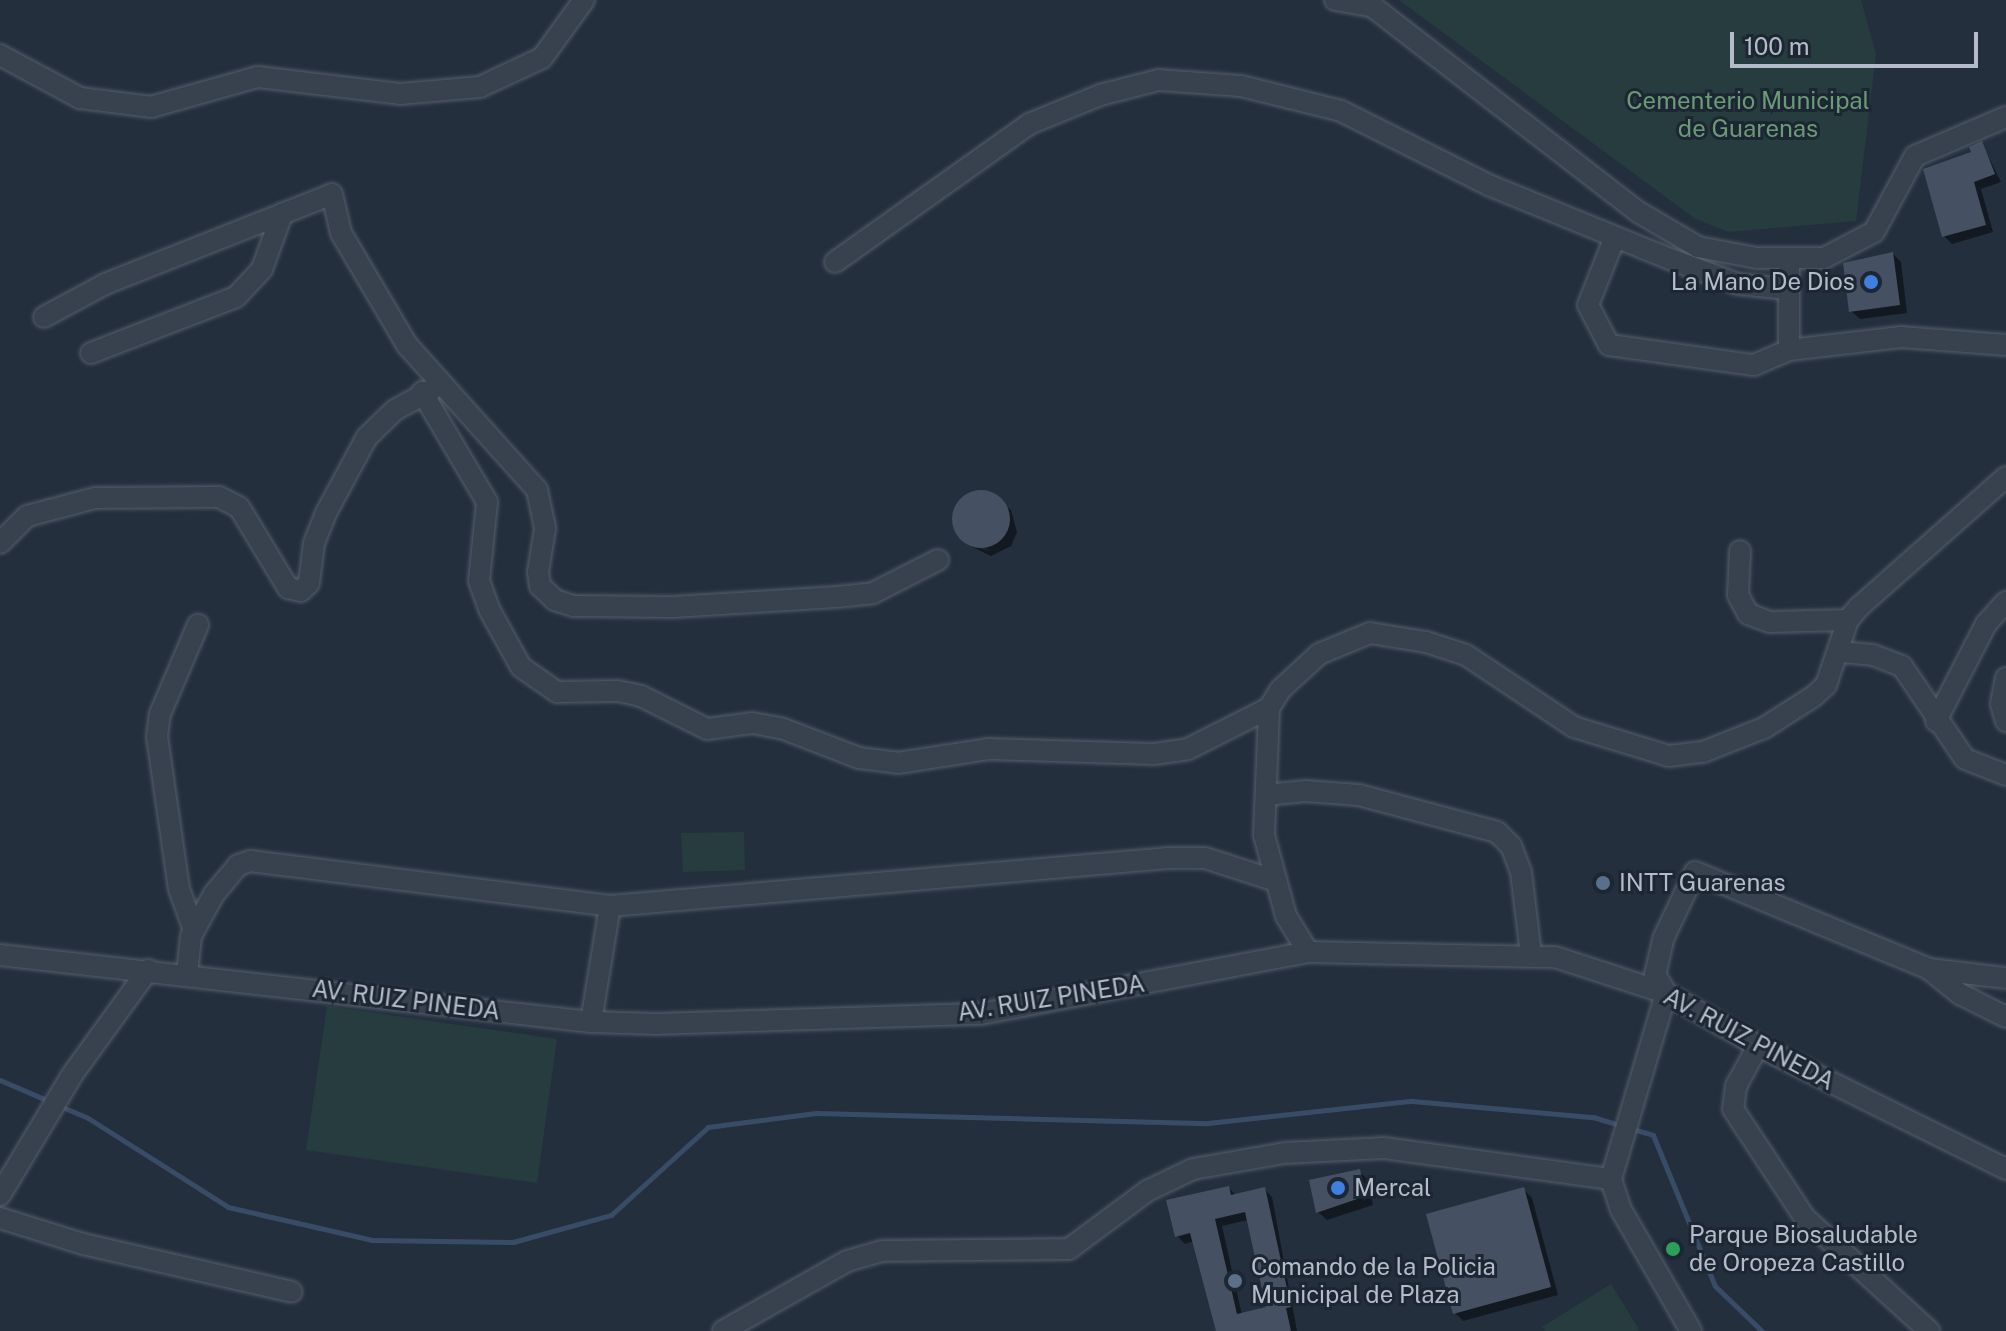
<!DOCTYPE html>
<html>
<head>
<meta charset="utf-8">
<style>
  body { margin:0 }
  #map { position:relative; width:2006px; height:1331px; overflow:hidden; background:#242f3e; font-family:"Public Sans",sans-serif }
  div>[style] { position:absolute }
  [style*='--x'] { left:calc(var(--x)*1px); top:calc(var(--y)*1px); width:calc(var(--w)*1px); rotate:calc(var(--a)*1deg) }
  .green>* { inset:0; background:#263c3f }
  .shadow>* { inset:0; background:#0007 }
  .stream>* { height:5px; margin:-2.5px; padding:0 2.5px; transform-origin:2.5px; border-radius:2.5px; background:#394c67 }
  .building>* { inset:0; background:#455162 }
  .round { border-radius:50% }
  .roads { filter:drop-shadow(0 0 2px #565f6c) drop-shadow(0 0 2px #565f6c) }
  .minor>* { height:20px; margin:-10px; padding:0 10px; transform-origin:10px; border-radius:10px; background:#38414e }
  .dots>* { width:22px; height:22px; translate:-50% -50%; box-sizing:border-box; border:4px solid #1d2633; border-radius:50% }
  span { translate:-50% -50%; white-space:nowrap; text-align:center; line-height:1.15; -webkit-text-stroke:6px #1d2633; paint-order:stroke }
  .park-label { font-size:24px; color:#6b9a76 }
  .poi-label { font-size:24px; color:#b4bcc9 }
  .right { translate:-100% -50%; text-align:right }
  .left { translate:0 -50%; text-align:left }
  .street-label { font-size:24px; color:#b4bcc9 }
  .scale { position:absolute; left:1730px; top:32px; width:248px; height:36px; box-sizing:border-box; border:4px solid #b4bcc9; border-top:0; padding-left:10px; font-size:24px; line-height:28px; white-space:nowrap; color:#b4bcc9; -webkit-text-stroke:6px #1d2633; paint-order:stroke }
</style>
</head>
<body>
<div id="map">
  <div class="green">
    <i style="clip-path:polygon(1399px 0,1861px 0,1876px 54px,1856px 221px,1728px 232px,1694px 218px)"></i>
    <i style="clip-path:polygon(744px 832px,745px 870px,683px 872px,681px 833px)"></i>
    <i style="clip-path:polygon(327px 1006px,557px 1039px,537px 1183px,306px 1150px)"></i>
    <i style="clip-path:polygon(1611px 1284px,1640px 1331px,1545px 1331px,1542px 1327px)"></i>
  </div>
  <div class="shadow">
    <i style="clip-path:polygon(1982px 144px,2001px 182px,1981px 189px,1993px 232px,1952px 244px,1944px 236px,1927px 168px,1973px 153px)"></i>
    <i style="clip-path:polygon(1893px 254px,1901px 262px,1907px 313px,1860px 319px,1851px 311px)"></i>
    <i style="clip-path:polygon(988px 493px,1011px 510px,1017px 532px,1011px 546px,991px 556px,968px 545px,991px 551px,961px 538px,954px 516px,965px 496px)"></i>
    <i style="clip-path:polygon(1359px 1171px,1368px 1180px,1373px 1205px,1327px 1220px,1318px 1212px)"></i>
    <i style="clip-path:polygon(evenodd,1229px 1188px,1236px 1196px,1264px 1189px,1272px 1197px,1297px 1331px,1217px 1331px,1194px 1241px,1185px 1244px,1177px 1236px,1229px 1188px,1248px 1220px,1268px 1309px,1242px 1315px,1222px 1226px,1248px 1220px)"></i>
    <i style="clip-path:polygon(1524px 1190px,1532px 1198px,1558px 1295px,1463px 1321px,1455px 1313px)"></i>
  </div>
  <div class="stream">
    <i style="--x:0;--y:1080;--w:56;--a:23.3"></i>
    <i style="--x:60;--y:1106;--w:30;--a:23"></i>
    <i style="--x:88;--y:1118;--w:166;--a:32.4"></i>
    <i style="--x:228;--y:1207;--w:148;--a:12.9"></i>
    <i style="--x:372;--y:1240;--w:141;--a:0.8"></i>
    <i style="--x:513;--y:1242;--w:102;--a:-15.4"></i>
    <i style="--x:611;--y:1215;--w:131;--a:-42.2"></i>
    <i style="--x:708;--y:1127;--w:109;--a:-7.4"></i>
    <i style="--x:816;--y:1113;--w:392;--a:1.5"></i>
    <i style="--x:1208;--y:1123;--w:205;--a:-6.2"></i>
    <i style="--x:1412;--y:1101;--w:182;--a:5.1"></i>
    <i style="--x:1593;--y:1117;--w:28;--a:17"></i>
    <i style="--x:1629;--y:1128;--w:25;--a:16"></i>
    <i style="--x:1653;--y:1135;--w:163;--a:67.7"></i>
    <i style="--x:1715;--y:1286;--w:65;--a:43.8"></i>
  </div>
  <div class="building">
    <i style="clip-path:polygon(1982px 141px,1995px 174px,1974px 182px,1986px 225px,1942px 237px,1923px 169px,1971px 152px,1969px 147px)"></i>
    <i style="clip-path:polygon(1893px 252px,1900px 305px,1849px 312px,1843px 263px)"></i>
    <i class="round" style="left:952px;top:490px;width:58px;height:58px"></i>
    <i style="clip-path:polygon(1360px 1169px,1366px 1196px,1316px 1213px,1309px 1180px)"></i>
    <i style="clip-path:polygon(evenodd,1229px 1186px,1231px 1195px,1265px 1187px,1291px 1307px,1286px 1308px,1291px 1331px,1216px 1331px,1190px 1233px,1175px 1237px,1166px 1200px,1229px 1186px,1245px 1212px,1266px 1307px,1237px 1314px,1215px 1219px,1245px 1212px)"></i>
    <i style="clip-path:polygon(1524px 1187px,1551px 1287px,1453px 1314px,1426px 1214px)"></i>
  </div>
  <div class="roads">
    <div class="minor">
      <i style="--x:1335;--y:0;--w:39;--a:10"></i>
      <i style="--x:1373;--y:7;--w:337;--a:37.7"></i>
      <i style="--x:1640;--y:213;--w:67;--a:30.4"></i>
      <i style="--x:1698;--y:247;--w:60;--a:10.6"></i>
      <i style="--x:1757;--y:258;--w:67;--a:0"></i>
      <i style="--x:1824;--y:258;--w:56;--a:-27.5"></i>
      <i style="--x:1874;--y:232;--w:86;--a:-61.7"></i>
      <i style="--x:1915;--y:156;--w:99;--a:-23.2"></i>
      <i style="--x:0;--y:55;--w:91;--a:28.3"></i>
      <i style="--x:80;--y:98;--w:72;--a:7.2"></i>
      <i style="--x:151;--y:107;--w:111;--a:-15.7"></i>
      <i style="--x:258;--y:77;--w:143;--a:6.8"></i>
      <i style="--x:400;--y:94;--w:80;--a:-5"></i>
      <i style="--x:480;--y:87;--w:68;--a:-25.1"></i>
      <i style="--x:542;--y:58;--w:72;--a:-54.1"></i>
      <i style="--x:1615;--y:237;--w:73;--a:111.7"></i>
      <i style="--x:1588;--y:305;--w:45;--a:62.3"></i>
      <i style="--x:1609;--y:345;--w:146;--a:7.9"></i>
      <i style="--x:1754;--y:365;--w:38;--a:-23"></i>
      <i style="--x:1789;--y:350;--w:113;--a:-6.6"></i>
      <i style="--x:1901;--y:337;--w:105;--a:4.4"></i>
      <i style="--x:1789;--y:258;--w:92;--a:90"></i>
      <i style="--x:835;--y:262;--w:238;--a:-35.4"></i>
      <i style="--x:1029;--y:124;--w:77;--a:-22.2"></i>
      <i style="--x:1100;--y:95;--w:61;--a:-14.3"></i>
      <i style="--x:1159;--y:80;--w:82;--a:4.2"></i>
      <i style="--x:1241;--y:86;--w:103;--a:14"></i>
      <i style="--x:1341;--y:111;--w:168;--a:26.6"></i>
      <i style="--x:1491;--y:186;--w:193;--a:22.2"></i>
      <i style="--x:1670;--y:259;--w:72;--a:20.2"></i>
      <i style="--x:1738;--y:284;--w:50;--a:5.7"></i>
      <i style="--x:44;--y:317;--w:69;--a:-28.4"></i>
      <i style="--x:105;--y:284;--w:244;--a:-21.6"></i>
      <i style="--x:332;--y:194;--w:40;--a:77"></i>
      <i style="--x:341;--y:233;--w:130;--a:59.5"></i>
      <i style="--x:407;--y:345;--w:195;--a:48.1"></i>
      <i style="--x:537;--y:490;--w:40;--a:78"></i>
      <i style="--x:545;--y:529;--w:44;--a:99.2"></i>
      <i style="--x:538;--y:572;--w:14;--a:82"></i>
      <i style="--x:540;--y:586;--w:21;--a:43"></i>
      <i style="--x:555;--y:600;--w:20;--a:18"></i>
      <i style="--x:574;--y:606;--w:99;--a:0.6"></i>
      <i style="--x:673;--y:607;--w:164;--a:-3.5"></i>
      <i style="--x:837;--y:597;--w:36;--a:-6"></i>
      <i style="--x:873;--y:593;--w:73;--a:-26.9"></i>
      <i style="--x:91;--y:353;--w:155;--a:-21.1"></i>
      <i style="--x:236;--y:297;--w:38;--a:-47"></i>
      <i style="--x:262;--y:269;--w:59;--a:-70"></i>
      <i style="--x:422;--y:392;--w:128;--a:59.4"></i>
      <i style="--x:487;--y:502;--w:79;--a:95.8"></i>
      <i style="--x:479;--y:581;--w:32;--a:70"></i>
      <i style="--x:490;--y:611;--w:64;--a:61"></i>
      <i style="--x:521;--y:667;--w:44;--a:34.8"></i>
      <i style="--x:557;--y:692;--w:61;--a:-0.9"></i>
      <i style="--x:618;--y:691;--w:24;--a:12"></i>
      <i style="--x:641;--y:696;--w:74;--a:26.6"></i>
      <i style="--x:707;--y:729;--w:45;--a:-7.6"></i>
      <i style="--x:752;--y:723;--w:29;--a:10"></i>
      <i style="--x:781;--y:728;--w:84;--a:21"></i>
      <i style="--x:859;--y:758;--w:39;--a:7"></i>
      <i style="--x:898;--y:763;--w:91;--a:-8.8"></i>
      <i style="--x:988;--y:749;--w:166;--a:1.7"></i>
      <i style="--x:1154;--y:754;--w:34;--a:-8"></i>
      <i style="--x:1188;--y:749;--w:91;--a:-26.8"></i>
      <i style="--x:0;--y:543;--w:38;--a:-45"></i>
      <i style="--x:27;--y:516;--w:70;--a:-14.8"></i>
      <i style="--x:95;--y:498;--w:124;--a:-0.5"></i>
      <i style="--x:219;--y:497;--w:22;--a:27"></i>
      <i style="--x:239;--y:507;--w:95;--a:58.8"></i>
      <i style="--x:288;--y:588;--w:13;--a:13"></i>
      <i style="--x:301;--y:591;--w:11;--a:-45"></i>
      <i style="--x:309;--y:583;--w:40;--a:-82.9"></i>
      <i style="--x:314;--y:543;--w:32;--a:-68"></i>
      <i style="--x:326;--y:513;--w:86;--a:-61.7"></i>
      <i style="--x:367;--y:437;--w:39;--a:-44"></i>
      <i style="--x:395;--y:410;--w:43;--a:-28.9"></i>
      <i style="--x:1740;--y:551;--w:44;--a:92.6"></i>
      <i style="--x:1738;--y:595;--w:21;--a:62"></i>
      <i style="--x:1748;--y:614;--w:23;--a:20"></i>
      <i style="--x:1770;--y:622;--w:78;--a:-1.5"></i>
      <i style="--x:1840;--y:652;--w:33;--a:5"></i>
      <i style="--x:1873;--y:655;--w:31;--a:21"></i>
      <i style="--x:1902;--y:666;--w:112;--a:55.9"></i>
      <i style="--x:1965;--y:759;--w:44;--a:21.3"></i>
      <i style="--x:2006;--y:678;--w:26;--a:101"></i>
      <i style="--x:2001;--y:704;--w:18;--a:74"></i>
      <i style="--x:1936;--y:721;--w:109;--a:-62.7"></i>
      <i style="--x:1986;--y:624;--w:30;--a:-48"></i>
      <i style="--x:1266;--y:795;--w:40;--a:-5.7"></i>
      <i style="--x:1306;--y:791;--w:53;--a:4.3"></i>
      <i style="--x:1359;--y:795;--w:143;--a:15"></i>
      <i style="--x:1497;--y:832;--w:20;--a:45"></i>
      <i style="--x:1511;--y:846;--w:28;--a:69"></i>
      <i style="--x:1521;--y:872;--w:84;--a:83.1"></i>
      <i style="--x:194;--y:930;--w:44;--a:-110.1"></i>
      <i style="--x:179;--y:889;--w:154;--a:-98.2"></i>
      <i style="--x:157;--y:737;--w:23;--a:-83"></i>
      <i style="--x:160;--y:714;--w:97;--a:-66.9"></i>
      <i style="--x:1308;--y:952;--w:42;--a:-121.4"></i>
      <i style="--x:1286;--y:916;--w:84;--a:-105.2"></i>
      <i style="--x:1264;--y:835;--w:127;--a:-87.7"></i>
      <i style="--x:1269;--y:708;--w:22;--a:-58"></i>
      <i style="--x:1281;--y:689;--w:52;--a:-42.6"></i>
      <i style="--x:1319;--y:654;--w:55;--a:-22.4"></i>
      <i style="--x:1370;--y:633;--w:57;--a:9.1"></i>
      <i style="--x:1426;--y:642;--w:42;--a:18"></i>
      <i style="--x:1466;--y:655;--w:130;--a:33.7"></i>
      <i style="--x:1574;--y:727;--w:99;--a:17"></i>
      <i style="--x:1669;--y:756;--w:34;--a:-7"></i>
      <i style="--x:1703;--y:752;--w:66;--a:-21.5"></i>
      <i style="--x:1764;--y:728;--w:59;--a:-32.6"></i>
      <i style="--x:1814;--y:696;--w:16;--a:-43"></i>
      <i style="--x:1826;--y:685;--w:69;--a:-71.3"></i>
      <i style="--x:1848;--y:620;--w:17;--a:-50"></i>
      <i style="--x:1859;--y:607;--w:196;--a:-41.5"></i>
      <i style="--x:0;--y:955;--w:595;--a:6.47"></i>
      <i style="--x:591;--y:1022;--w:66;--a:1.7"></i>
      <i style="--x:657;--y:1024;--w:323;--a:-1.8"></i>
      <i style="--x:980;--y:1014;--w:334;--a:-10.7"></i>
      <i style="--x:1308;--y:952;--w:247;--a:1.2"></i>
      <i style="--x:1555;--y:957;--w:117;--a:18"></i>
      <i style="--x:1666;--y:993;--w:106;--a:29.9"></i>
      <i style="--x:1758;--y:1046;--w:277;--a:26.4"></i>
      <i style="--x:1929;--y:969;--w:40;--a:39"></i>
      <i style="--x:1960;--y:994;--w:51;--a:26.6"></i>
      <i style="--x:187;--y:974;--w:38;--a:-84"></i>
      <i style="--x:191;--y:936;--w:48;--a:-61.3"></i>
      <i style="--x:214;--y:894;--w:38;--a:-50"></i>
      <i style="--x:238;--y:865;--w:13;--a:-18"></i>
      <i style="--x:250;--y:861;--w:363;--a:7.1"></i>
      <i style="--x:610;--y:906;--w:561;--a:-4.91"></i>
      <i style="--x:1169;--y:858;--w:36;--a:0"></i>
      <i style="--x:1205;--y:858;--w:71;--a:17.9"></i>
      <i style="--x:591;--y:1022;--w:118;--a:-80.7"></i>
      <i style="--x:1758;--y:1046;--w:46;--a:118.8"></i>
      <i style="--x:1736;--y:1086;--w:23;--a:97"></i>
      <i style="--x:1733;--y:1109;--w:131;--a:56.6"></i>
      <i style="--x:1805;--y:1218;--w:168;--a:42.3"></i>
      <i style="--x:0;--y:1195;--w:140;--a:-59"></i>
      <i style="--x:72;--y:1075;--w:130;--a:-54.1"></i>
      <i style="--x:0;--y:1218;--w:87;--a:17.4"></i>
      <i style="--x:83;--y:1244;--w:214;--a:12.9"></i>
      <i style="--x:723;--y:1331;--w:142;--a:-29.4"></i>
      <i style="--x:847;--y:1261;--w:37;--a:-16"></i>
      <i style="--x:883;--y:1251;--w:186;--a:-0.6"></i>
      <i style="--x:1069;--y:1249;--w:97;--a:-36.6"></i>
      <i style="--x:1147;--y:1191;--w:51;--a:-25.6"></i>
      <i style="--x:1193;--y:1169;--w:93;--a:-9.9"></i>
      <i style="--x:1285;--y:1153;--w:99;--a:-2.9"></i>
      <i style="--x:1384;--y:1148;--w:229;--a:7.8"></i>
      <i style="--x:1691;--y:1331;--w:140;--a:-120"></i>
      <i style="--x:1621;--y:1210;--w:33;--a:-108"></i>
      <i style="--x:1611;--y:1179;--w:194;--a:-73.5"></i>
      <i style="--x:1666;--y:993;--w:21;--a:-121"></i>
      <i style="--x:1655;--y:975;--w:37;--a:-77"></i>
      <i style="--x:1663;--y:939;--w:74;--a:-64.5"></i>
      <i style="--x:1695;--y:872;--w:253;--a:22.5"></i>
      <i style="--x:1929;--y:969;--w:78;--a:6.7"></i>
    </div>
  </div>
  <div class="dots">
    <i style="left:1871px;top:282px;background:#3f7fe0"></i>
    <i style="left:1603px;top:883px;background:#5c6f8a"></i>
    <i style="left:1338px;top:1188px;background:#3f7fe0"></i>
    <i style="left:1673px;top:1249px;background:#2e9e5b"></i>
    <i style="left:1235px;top:1281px;background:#5c6f8a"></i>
  </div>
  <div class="park-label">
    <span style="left:1748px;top:115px">Cementerio Municipal<br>de Guarenas</span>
  </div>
  <div class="poi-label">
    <span class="right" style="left:1855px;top:282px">La Mano De Dios</span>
    <span class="left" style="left:1619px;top:883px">INTT Guarenas</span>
    <span class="left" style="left:1354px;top:1188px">Mercal</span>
    <span class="left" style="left:1689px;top:1249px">Parque Biosaludable<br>de Oropeza Castillo</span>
    <span class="left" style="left:1251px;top:1281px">Comando de la Policia<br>Municipal de Plaza</span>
  </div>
  <div class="street-label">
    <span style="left:1051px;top:998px;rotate:-9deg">AV. RUIZ PINEDA</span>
    <span style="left:406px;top:1000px;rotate:7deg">AV. RUIZ PINEDA</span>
    <span style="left:1749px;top:1039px;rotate:28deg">AV. RUIZ PINEDA</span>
  </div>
  <div class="scale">100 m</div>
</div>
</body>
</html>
